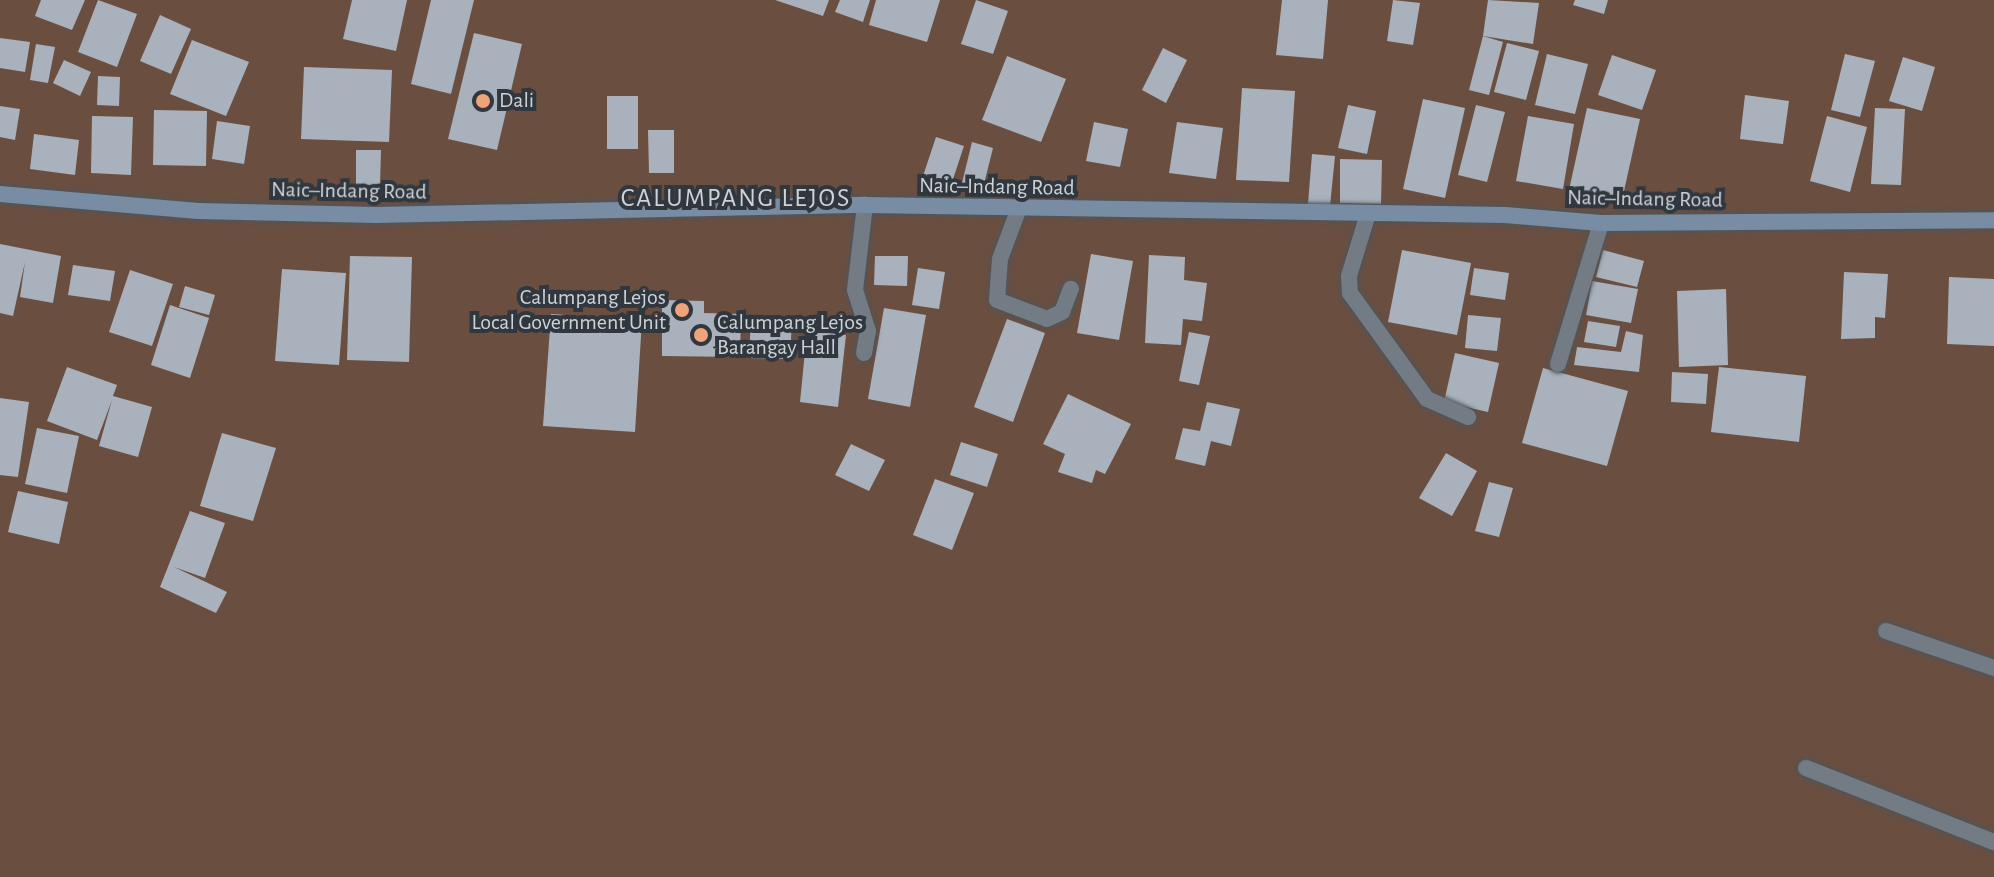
<!DOCTYPE html>
<html>
<head>
<meta charset="utf-8">
<style>
  body { margin:0 }
  #map { position:relative; width:1994px; height:877px; overflow:hidden; background:#30373f; font-family:"Alegreya Sans",sans-serif }
  div>[style] { position:absolute }
  [style*='--x'] { left:calc(var(--x)*1px); top:calc(var(--y)*1px); width:calc(var(--w)*1px); rotate:calc(var(--a)*1deg) }
  .green>* { inset:0; background:#6a4f41 }
  .building>* { inset:0; background:#a9b2bc }
  .roads { filter:drop-shadow(0 0 2px #4e555b) drop-shadow(0 0 2px #4e555b) }
  .service>* { height:16px; margin:-8px; padding:0 8px; transform-origin:8px; border-radius:8px; background:#737c85 }
  .minor>* { height:16px; margin:-8px; padding:0 8px; transform-origin:8px; border-radius:8px; background:#737c85 }
  .secondary>* { height:16px; margin:-8px; padding:0 8px; transform-origin:8px; border-radius:8px; background:#788da3 }
  .dots>* { width:22px; height:22px; translate:-50% -50%; box-sizing:border-box; border:4px solid #30373f; border-radius:50% }
  span { translate:-50% -50%; white-space:nowrap; text-align:center; line-height:1.15; -webkit-text-stroke:8px #30373f; paint-order:stroke }
  .poi-label { font-size:22px; color:#cdd2d6 }
  .left { translate:0 -50%; text-align:left }
  .right { translate:-100% -50%; text-align:right }
  .street-label { font-size:22px; color:#cdd2d6 }
  .quarter-label { font-size:26px; color:#cdd2d6; letter-spacing:2px }
</style>
</head>
<body>
<div id="map">
  <div class="green">
    <i style="clip-path:polygon(0 0,1994px 0,1994px 877px,0 877px)"></i>
  </div>
  <div class="building">
    <i style="clip-path:polygon(41px 0,85px 0,72px 30px,35px 16px)"></i>
    <i style="clip-path:polygon(98px 0,137px 14px,117px 67px,78px 52px)"></i>
    <i style="clip-path:polygon(352px 0,407px 0,396px 51px,343px 39px)"></i>
    <i style="clip-path:polygon(431px 0,474px 0,451px 94px,411px 84px)"></i>
    <i style="clip-path:polygon(775px 0,829px 0,823px 16px)"></i>
    <i style="clip-path:polygon(840px 0,870px 0,863px 22px,835px 12px)"></i>
    <i style="clip-path:polygon(876px 0,940px 0,927px 42px,869px 25px)"></i>
    <i style="clip-path:polygon(976px 0,1008px 11px,993px 54px,961px 44px)"></i>
    <i style="clip-path:polygon(1282px 0,1328px 0,1323px 59px,1276px 55px)"></i>
    <i style="clip-path:polygon(1393px 0,1420px 3px,1413px 45px,1387px 41px)"></i>
    <i style="clip-path:polygon(1488px 0,1539px 3px,1533px 44px,1483px 36px)"></i>
    <i style="clip-path:polygon(1575px 0,1608px 0,1604px 14px,1573px 5px)"></i>
    <i style="clip-path:polygon(160px 15px,191px 29px,171px 74px,140px 61px)"></i>
    <i style="clip-path:polygon(474px 33px,522px 44px,497px 150px,448px 139px)"></i>
    <i style="clip-path:polygon(1483px 36px,1503px 42px,1489px 95px,1469px 90px)"></i>
    <i style="clip-path:polygon(0 38px,30px 42px,25px 72px,0 68px)"></i>
    <i style="clip-path:polygon(192px 40px,249px 62px,226px 116px,170px 94px)"></i>
    <i style="clip-path:polygon(1507px 43px,1539px 51px,1526px 100px,1494px 92px)"></i>
    <i style="clip-path:polygon(36px 44px,55px 47px,48px 83px,30px 80px)"></i>
    <i style="clip-path:polygon(1163px 48px,1187px 60px,1166px 103px,1142px 90px)"></i>
    <i style="clip-path:polygon(1547px 54px,1588px 64px,1575px 114px,1535px 105px)"></i>
    <i style="clip-path:polygon(1845px 54px,1875px 61px,1860px 117px,1831px 110px)"></i>
    <i style="clip-path:polygon(1612px 55px,1656px 70px,1642px 110px,1598px 95px)"></i>
    <i style="clip-path:polygon(1007px 56px,1066px 79px,1041px 142px,982px 120px)"></i>
    <i style="clip-path:polygon(1903px 57px,1935px 67px,1922px 111px,1889px 101px)"></i>
    <i style="clip-path:polygon(64px 60px,91px 72px,80px 96px,53px 83px)"></i>
    <i style="clip-path:polygon(304px 67px,392px 70px,389px 142px,301px 139px)"></i>
    <i style="clip-path:polygon(98px 76px,120px 77px,119px 106px,97px 105px)"></i>
    <i style="clip-path:polygon(1242px 88px,1295px 91px,1289px 182px,1236px 180px)"></i>
    <i style="clip-path:polygon(1745px 95px,1789px 101px,1783px 144px,1740px 139px)"></i>
    <i style="clip-path:polygon(607px 96px,638px 96px,638px 149px,607px 149px)"></i>
    <i style="clip-path:polygon(1423px 99px,1465px 108px,1445px 198px,1403px 189px)"></i>
    <i style="clip-path:polygon(1348px 105px,1376px 111px,1367px 154px,1338px 148px)"></i>
    <i style="clip-path:polygon(1476px 105px,1505px 112px,1487px 182px,1458px 175px)"></i>
    <i style="clip-path:polygon(0 106px,20px 109px,15px 140px,0 137px)"></i>
    <i style="clip-path:polygon(1587px 108px,1640px 119px,1622px 200px,1569px 190px)"></i>
    <i style="clip-path:polygon(1875px 108px,1905px 109px,1901px 185px,1871px 184px)"></i>
    <i style="clip-path:polygon(154px 110px,207px 111px,206px 166px,153px 165px)"></i>
    <i style="clip-path:polygon(92px 116px,133px 117px,131px 175px,91px 173px)"></i>
    <i style="clip-path:polygon(1528px 116px,1574px 124px,1563px 189px,1516px 181px)"></i>
    <i style="clip-path:polygon(1827px 116px,1867px 127px,1850px 192px,1810px 181px)"></i>
    <i style="clip-path:polygon(217px 121px,250px 126px,244px 164px,212px 159px)"></i>
    <i style="clip-path:polygon(1094px 122px,1128px 129px,1120px 167px,1086px 161px)"></i>
    <i style="clip-path:polygon(1177px 122px,1223px 128px,1216px 179px,1169px 173px)"></i>
    <i style="clip-path:polygon(648px 130px,674px 130px,674px 173px,649px 173px)"></i>
    <i style="clip-path:polygon(34px 134px,79px 140px,75px 175px,30px 169px)"></i>
    <i style="clip-path:polygon(936px 137px,964px 146px,949px 191px,921px 182px)"></i>
    <i style="clip-path:polygon(972px 142px,993px 148px,983px 188px,962px 183px)"></i>
    <i style="clip-path:polygon(356px 150px,381px 150px,380px 185px,356px 185px)"></i>
    <i style="clip-path:polygon(1312px 154px,1335px 156px,1330px 206px,1308px 204px)"></i>
    <i style="clip-path:polygon(1340px 159px,1382px 160px,1381px 204px,1340px 203px)"></i>
    <i style="clip-path:polygon(0 244px,61px 256px,53px 303px,20px 297px,25px 262px,13px 316px,0 313px)"></i>
    <i style="clip-path:polygon(1402px 250px,1471px 263px,1457px 335px,1388px 322px)"></i>
    <i style="clip-path:polygon(1603px 250px,1644px 261px,1637px 287px,1596px 277px)"></i>
    <i style="clip-path:polygon(1091px 254px,1133px 261px,1119px 340px,1077px 333px)"></i>
    <i style="clip-path:polygon(1149px 255px,1185px 257px,1184px 280px,1207px 283px,1202px 321px,1183px 319px,1181px 345px,1145px 343px)"></i>
    <i style="clip-path:polygon(350px 256px,412px 257px,409px 362px,347px 360px)"></i>
    <i style="clip-path:polygon(875px 256px,908px 256px,907px 286px,874px 285px)"></i>
    <i style="clip-path:polygon(73px 265px,115px 271px,110px 301px,68px 295px)"></i>
    <i style="clip-path:polygon(918px 268px,945px 272px,939px 309px,912px 305px)"></i>
    <i style="clip-path:polygon(1474px 268px,1509px 273px,1505px 300px,1470px 295px)"></i>
    <i style="clip-path:polygon(282px 269px,346px 273px,339px 365px,275px 361px)"></i>
    <i style="clip-path:polygon(130px 270px,173px 284px,152px 346px,109px 332px)"></i>
    <i style="clip-path:polygon(1844px 272px,1888px 274px,1885px 318px,1875px 317px,1875px 338px,1841px 339px)"></i>
    <i style="clip-path:polygon(1949px 277px,1994px 279px,1994px 346px,1947px 344px)"></i>
    <i style="clip-path:polygon(1592px 281px,1638px 289px,1631px 323px,1586px 315px)"></i>
    <i style="clip-path:polygon(185px 286px,215px 295px,209px 315px,179px 307px)"></i>
    <i style="clip-path:polygon(1726px 289px,1728px 365px,1679px 367px,1677px 291px)"></i>
    <i style="clip-path:polygon(662px 300px,704px 301px,704px 313px,741px 314px,740px 357px,662px 356px)"></i>
    <i style="clip-path:polygon(170px 305px,209px 318px,190px 378px,151px 365px)"></i>
    <i style="clip-path:polygon(884px 308px,926px 315px,910px 407px,868px 399px)"></i>
    <i style="clip-path:polygon(551px 314px,642px 320px,635px 432px,543px 426px)"></i>
    <i style="clip-path:polygon(1468px 315px,1501px 318px,1497px 351px,1465px 348px)"></i>
    <i style="clip-path:polygon(751px 318px,792px 319px,790px 359px,749px 358px)"></i>
    <i style="clip-path:polygon(1007px 319px,1045px 333px,1013px 422px,974px 407px)"></i>
    <i style="clip-path:polygon(1588px 321px,1620px 326px,1616px 347px,1584px 342px)"></i>
    <i style="clip-path:polygon(807px 331px,846px 335px,838px 407px,800px 402px)"></i>
    <i style="clip-path:polygon(1626px 331px,1643px 335px,1639px 372px,1574px 365px,1577px 347px,1621px 352px)"></i>
    <i style="clip-path:polygon(1189px 332px,1210px 336px,1199px 385px,1179px 381px)"></i>
    <i style="clip-path:polygon(1455px 353px,1499px 363px,1488px 412px,1444px 402px)"></i>
    <i style="clip-path:polygon(67px 367px,117px 385px,113px 396px,152px 407px,138px 457px,99px 446px,112px 400px,97px 440px,47px 421px)"></i>
    <i style="clip-path:polygon(1719px 367px,1806px 376px,1799px 442px,1711px 432px)"></i>
    <i style="clip-path:polygon(1543px 368px,1628px 391px,1607px 466px,1522px 443px)"></i>
    <i style="clip-path:polygon(1672px 372px,1708px 374px,1706px 404px,1671px 402px)"></i>
    <i style="clip-path:polygon(1068px 394px,1131px 424px,1105px 474px,1096px 470px,1092px 483px,1058px 472px,1065px 454px,1043px 444px)"></i>
    <i style="clip-path:polygon(0 398px,29px 402px,18px 477px,0 475px)"></i>
    <i style="clip-path:polygon(1207px 402px,1240px 409px,1231px 446px,1211px 441px,1205px 466px,1175px 459px,1183px 428px,1200px 431px)"></i>
    <i style="clip-path:polygon(37px 428px,79px 436px,67px 493px,25px 484px)"></i>
    <i style="clip-path:polygon(222px 433px,276px 448px,253px 521px,200px 506px)"></i>
    <i style="clip-path:polygon(961px 442px,998px 454px,987px 487px,950px 475px)"></i>
    <i style="clip-path:polygon(851px 444px,885px 460px,869px 491px,835px 475px)"></i>
    <i style="clip-path:polygon(1446px 453px,1477px 471px,1452px 516px,1419px 498px)"></i>
    <i style="clip-path:polygon(935px 479px,974px 493px,952px 550px,913px 535px)"></i>
    <i style="clip-path:polygon(1489px 482px,1513px 488px,1499px 537px,1475px 531px)"></i>
    <i style="clip-path:polygon(18px 491px,68px 502px,59px 544px,8px 532px)"></i>
    <i style="clip-path:polygon(190px 511px,225px 523px,205px 578px,174px 567px,227px 592px,216px 613px,160px 587px)"></i>
  </div>
  <div class="roads">
    <div class="service">
      <i style="--x:1018;--y:211;--w:51;--a:110.6"></i>
      <i style="--x:1000;--y:259;--w:41;--a:94.2"></i>
      <i style="--x:997;--y:300;--w:53;--a:20.8"></i>
      <i style="--x:1047;--y:319;--w:17;--a:-25"></i>
      <i style="--x:1062;--y:312;--w:25;--a:-69"></i>
      <i style="--x:864;--y:353;--w:22;--a:-80"></i>
      <i style="--x:868;--y:331;--w:43;--a:-107.6"></i>
      <i style="--x:855;--y:290;--w:86;--a:-83.3"></i>
      <i style="--x:1558;--y:364;--w:147;--a:-73"></i>
    </div>
    <div class="minor">
      <i style="--x:1367;--y:217;--w:62;--a:107"></i>
      <i style="--x:1349;--y:276;--w:17;--a:87"></i>
      <i style="--x:1350;--y:293;--w:131;--a:54"></i>
      <i style="--x:1427;--y:399;--w:45;--a:23.7"></i>
      <i style="--x:1886;--y:631;--w:114;--a:18.9"></i>
      <i style="--x:1806;--y:768;--w:202;--a:21.5"></i>
    </div>
    <div class="secondary">
      <i style="--x:0;--y:194;--w:199;--a:4.9"></i>
      <i style="--x:198;--y:211;--w:178;--a:1.3"></i>
      <i style="--x:376;--y:215;--w:489;--a:-1.2"></i>
      <i style="--x:865;--y:205;--w:640;--a:0.9"></i>
      <i style="--x:1505;--y:215;--w:96;--a:4.8"></i>
      <i style="--x:1601;--y:223;--w:393;--a:-0.4"></i>
    </div>
  </div>
  <div class="dots">
    <i style="left:483px;top:101px;background:#f0a278"></i>
    <i style="left:682px;top:310px;background:#f0a278"></i>
    <i style="left:701px;top:335px;background:#f0a278"></i>
  </div>
  <div class="poi-label">
    <span class="left" style="left:499px;top:101px">Dali</span>
    <span class="right" style="left:666px;top:310px">Calumpang Lejos<br>Local Government Unit</span>
    <span class="left" style="left:717px;top:335px">Calumpang Lejos<br>Barangay Hall</span>
  </div>
  <div class="street-label">
    <span style="left:997px;top:187px;rotate:1deg">Naic–Indang Road</span>
    <span style="left:349px;top:191px;rotate:1deg">Naic–Indang Road</span>
    <span style="left:1645px;top:199px;rotate:1deg">Naic–Indang Road</span>
  </div>
  <div class="quarter-label">
    <span style="left:736px;top:199px">CALUMPANG LEJOS</span>
  </div>
</div>
</body>
</html>
